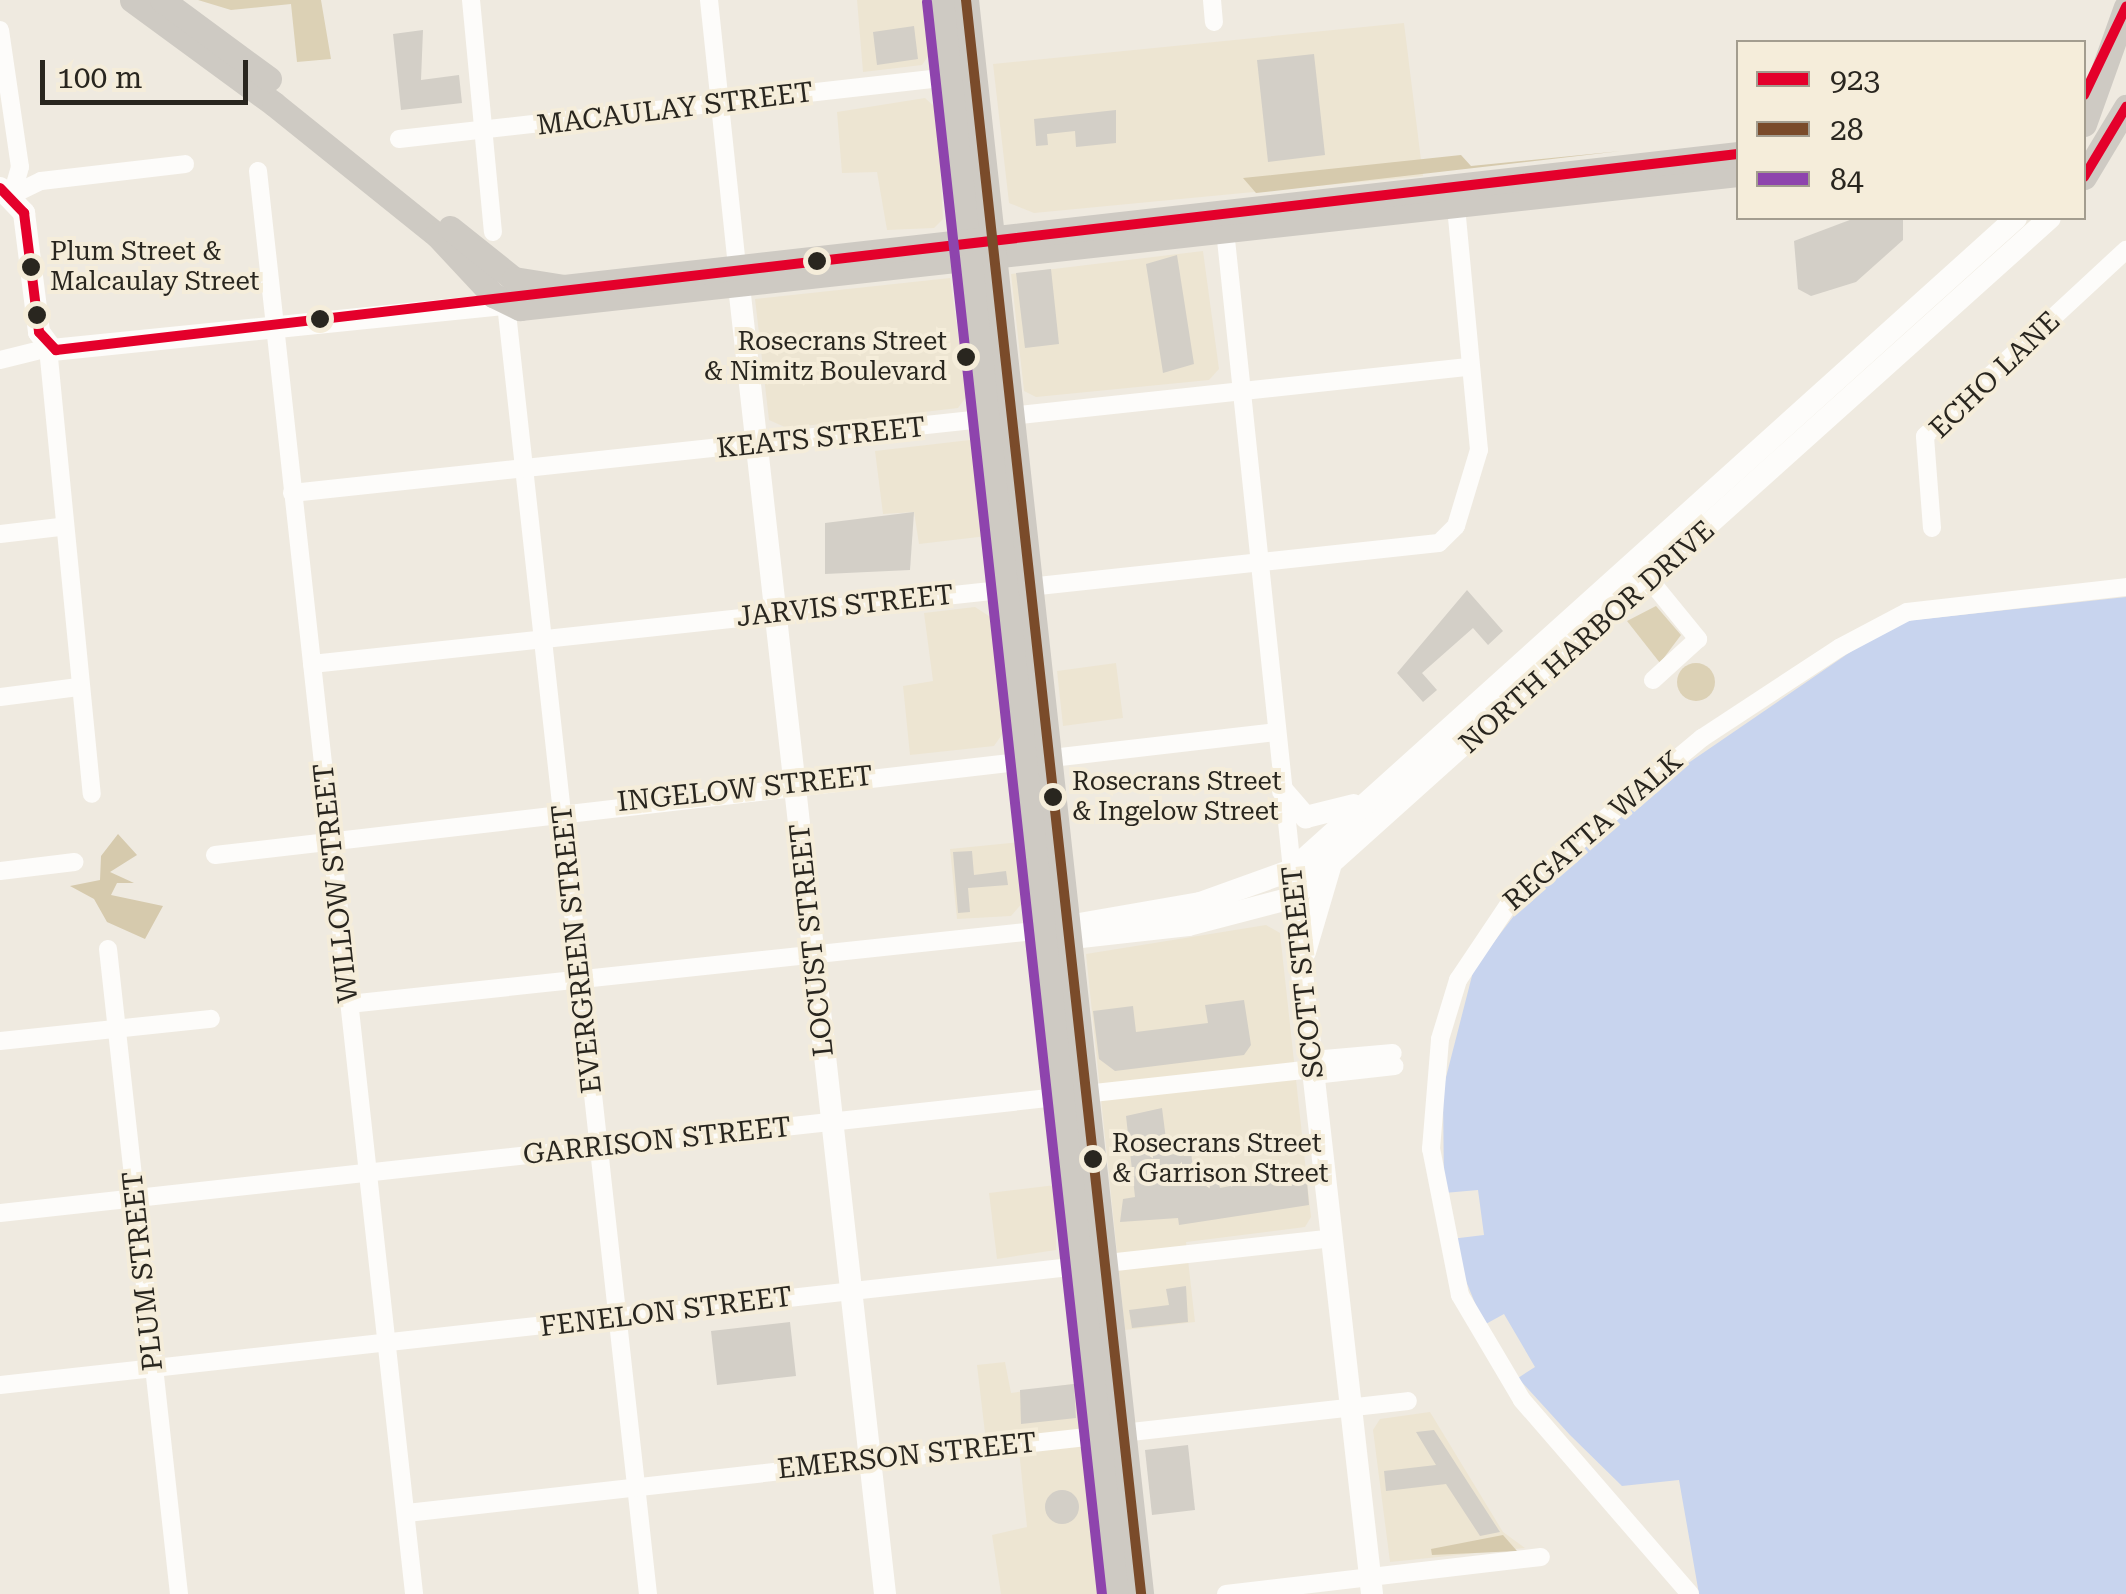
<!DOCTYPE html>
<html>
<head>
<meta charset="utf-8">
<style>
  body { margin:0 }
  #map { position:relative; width:2126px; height:1594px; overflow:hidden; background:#efeae0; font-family:"Roboto Serif",serif }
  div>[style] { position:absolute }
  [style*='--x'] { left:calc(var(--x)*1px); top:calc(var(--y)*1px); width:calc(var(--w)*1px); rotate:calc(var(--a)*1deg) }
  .built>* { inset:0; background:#ede5d2 }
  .green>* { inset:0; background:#dcd1b5 }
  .round { border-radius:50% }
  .forest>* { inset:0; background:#d6caad }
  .water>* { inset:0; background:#c8d4ee }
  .building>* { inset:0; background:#d3cfc7 }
  .street>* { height:18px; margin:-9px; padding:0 9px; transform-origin:9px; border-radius:9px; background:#fdfcfa }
  .secondary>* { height:22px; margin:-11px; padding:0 11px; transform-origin:11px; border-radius:11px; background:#fdfcfa }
  .primary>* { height:25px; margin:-12.5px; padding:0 12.5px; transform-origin:12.5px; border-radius:12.5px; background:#cecac3 }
  .bus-1>* { height:10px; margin:-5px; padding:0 5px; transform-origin:5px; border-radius:5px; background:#e4002b }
  .bus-2>* { height:10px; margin:-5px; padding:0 5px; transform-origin:5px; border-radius:5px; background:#7a4b2a }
  .bus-3>* { height:10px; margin:-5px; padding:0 5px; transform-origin:5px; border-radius:5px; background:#8e44ad }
  .dots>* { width:28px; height:28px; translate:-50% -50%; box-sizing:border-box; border:5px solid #f5edda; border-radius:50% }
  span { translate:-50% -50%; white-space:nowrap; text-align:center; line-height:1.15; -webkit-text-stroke:8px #f5edda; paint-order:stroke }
  .bus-label { font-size:26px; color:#29261f }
  .left { translate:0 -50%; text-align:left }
  .right { translate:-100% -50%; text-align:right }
  .street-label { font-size:28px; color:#29261f }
  .legend { position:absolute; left:1736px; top:40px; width:350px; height:180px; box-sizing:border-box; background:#f5edda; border:2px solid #a39d8f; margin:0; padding:12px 18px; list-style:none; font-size:30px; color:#29261f }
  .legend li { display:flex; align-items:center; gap:20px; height:50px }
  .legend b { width:50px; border:2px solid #a39d8f }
  .scale { position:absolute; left:40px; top:60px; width:208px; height:45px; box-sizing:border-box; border:5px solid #29261f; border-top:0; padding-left:12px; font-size:30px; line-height:35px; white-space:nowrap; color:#29261f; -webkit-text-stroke:8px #f5edda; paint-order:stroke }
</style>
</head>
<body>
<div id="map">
  <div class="built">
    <i style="clip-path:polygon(857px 0,926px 0,931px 52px,922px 65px,863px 72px)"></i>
    <i style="clip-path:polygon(1404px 23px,1423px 176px,1034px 213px,1009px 203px,993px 64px)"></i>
    <i style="clip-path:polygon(925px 98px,937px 109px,943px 219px,934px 228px,887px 230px,877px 172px,842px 173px,837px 112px)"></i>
    <i style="clip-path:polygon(1203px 251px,1219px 369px,1209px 380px,1036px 397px,1024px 391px,1011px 274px)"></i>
    <i style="clip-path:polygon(950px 278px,967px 396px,958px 408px,787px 428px,769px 420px,755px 299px)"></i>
    <i style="clip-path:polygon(970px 440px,987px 536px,919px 544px,914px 512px,883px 514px,875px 451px)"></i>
    <i style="clip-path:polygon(975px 607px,992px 618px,1008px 726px,994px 746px,910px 755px,903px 686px,933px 681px,924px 613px)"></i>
    <i style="clip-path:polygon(1116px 663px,1123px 718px,1063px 726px,1057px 671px)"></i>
    <i style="clip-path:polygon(1021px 842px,1026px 899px,1011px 916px,957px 919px,950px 849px)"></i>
    <i style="clip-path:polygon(1266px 925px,1280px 933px,1311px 1217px,1305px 1227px,1186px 1242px,1195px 1322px,1125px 1330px,1086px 954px)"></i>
    <i style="clip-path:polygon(1056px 1185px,1056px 1250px,997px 1259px,989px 1193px)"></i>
    <i style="clip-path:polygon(1005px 1362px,1011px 1393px,1079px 1383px,1103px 1594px,1001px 1594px,992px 1535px,1027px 1527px,1017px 1431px,985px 1433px,977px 1365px)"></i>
    <i style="clip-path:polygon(1430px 1412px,1503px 1532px,1525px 1548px,1390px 1562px,1373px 1430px,1380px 1419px)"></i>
  </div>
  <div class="green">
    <i style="clip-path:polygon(198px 0,321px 0,331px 59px,297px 62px,291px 4px,231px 10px)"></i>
    <i style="clip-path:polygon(1656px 606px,1681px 635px,1660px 663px,1627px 621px)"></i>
    <i class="round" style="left:1677px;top:663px;width:38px;height:38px"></i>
  </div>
  <div class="forest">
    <i style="clip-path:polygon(1621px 151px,1256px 193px,1243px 178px,1461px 155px,1471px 166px)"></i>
    <i style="clip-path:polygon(118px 834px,137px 855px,110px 872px,134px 883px,117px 883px,111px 895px,163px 906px,145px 939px,107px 922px,94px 899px,70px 886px,100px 880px,101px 856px)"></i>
    <i style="clip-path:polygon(1503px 1535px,1517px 1551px,1432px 1555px,1431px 1549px)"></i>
  </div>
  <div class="water">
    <i style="clip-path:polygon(2126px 597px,2126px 1594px,1699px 1594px,1679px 1480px,1622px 1486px,1570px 1435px,1518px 1378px,1535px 1367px,1504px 1314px,1484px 1325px,1459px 1264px,1451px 1239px,1484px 1235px,1478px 1190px,1444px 1193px,1443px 1089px,1474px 968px,1529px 896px,1665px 779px,1862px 644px,1905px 621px)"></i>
  </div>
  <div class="building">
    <i style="clip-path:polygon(914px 26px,918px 59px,877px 65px,873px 32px)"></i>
    <i style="clip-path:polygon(423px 30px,421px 80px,459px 75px,462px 103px,401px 110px,393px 34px)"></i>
    <i style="clip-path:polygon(1314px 54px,1325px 155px,1268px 162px,1257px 60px)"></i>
    <i style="clip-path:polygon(1116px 110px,1116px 143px,1076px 147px,1075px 131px,1047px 134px,1048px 145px,1036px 146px,1034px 119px)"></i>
    <i style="clip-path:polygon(1855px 218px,1903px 218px,1903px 240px,1856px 282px,1811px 296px,1798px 289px,1794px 241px)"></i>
    <i style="clip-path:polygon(1177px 255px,1194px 364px,1163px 373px,1146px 264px)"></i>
    <i style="clip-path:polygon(1051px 269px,1059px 344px,1025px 348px,1016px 273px)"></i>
    <i style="clip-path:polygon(914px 512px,910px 570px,825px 574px,825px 523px)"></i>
    <i style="clip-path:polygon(1467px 590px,1503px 631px,1488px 645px,1473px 628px,1422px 673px,1437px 690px,1423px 702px,1397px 673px)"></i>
    <i style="clip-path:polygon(972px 851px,974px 875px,1006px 871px,1008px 885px,968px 888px,970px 912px,958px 913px,953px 852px)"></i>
    <i style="clip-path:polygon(1244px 1000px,1251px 1045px,1244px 1055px,1115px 1071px,1099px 1059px,1093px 1011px,1133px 1006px,1136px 1032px,1208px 1023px,1205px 1005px)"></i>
    <i style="clip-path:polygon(1162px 1108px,1168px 1155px,1191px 1152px,1193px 1168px,1214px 1166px,1220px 1188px,1306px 1171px,1309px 1205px,1179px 1225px,1178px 1218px,1120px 1222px,1123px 1199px,1135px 1197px,1126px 1116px)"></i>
    <i style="clip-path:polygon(1186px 1286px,1188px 1322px,1132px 1328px,1129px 1310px,1169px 1305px,1166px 1289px)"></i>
    <i style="clip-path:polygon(790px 1322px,796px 1376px,717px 1385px,711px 1331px)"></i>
    <i style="clip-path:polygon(1074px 1384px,1076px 1418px,1021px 1424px,1020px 1390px)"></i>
    <i style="clip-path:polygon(1434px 1430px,1500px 1532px,1480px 1536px,1446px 1484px,1386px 1491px,1384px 1471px,1436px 1465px,1416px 1432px)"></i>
    <i style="clip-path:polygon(1188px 1445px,1195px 1510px,1152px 1515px,1145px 1450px)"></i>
    <i class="round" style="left:1045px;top:1490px;width:34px;height:34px"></i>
  </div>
  <div class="street">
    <i style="--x:471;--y:0;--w:233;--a:84.6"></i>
    <i style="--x:709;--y:0;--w:269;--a:84"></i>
    <i style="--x:1212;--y:0;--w:22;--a:85"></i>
    <i style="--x:0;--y:30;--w:138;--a:81.7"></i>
    <i style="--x:20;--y:167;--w:29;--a:106"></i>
    <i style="--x:399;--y:139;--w:554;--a:-6.42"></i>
    <i style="--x:258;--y:171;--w:1432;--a:83.74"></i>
    <i style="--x:12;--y:195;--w:32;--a:-26"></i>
    <i style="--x:41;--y:181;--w:145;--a:-6.7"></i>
    <i style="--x:1225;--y:230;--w:643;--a:84.02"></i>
    <i style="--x:506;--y:304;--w:1298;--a:83.72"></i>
    <i style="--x:0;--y:360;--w:49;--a:-14"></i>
    <i style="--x:48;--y:348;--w:448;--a:84.4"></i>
    <i style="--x:292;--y:493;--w:1183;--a:-6.12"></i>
    <i style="--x:1932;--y:528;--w:92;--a:-94.4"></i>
    <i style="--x:1925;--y:436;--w:274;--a:-42.8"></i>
    <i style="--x:0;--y:534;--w:60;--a:-6.7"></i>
    <i style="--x:1640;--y:568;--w:92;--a:50.8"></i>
    <i style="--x:1698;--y:639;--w:61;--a:137.7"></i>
    <i style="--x:312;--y:664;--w:1133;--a:-6.13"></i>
    <i style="--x:1439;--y:543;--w:24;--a:-45"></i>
    <i style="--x:1456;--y:526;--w:79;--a:-73.2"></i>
    <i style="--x:1479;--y:450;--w:255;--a:-95.4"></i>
    <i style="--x:0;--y:697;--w:79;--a:-7.3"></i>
    <i style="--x:215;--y:855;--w:1069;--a:-6.61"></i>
    <i style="--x:0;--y:871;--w:75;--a:-6.9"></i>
    <i style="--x:108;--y:949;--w:649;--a:83.72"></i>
    <i style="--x:349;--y:1004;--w:699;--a:-6.08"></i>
    <i style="--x:0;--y:1041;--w:212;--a:-6"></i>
    <i style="--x:1313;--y:1060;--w:80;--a:-5"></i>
    <i style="--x:1314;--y:1075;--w:81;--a:-6.3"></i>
    <i style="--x:0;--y:1213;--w:1321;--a:-6.26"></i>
    <i style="--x:0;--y:1385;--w:1341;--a:-6.29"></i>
    <i style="--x:407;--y:1513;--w:1007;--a:-6.38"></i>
    <i style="--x:1226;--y:1594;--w:317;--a:-6.7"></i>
    <i style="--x:1690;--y:1594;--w:257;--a:-130.9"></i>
    <i style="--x:1522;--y:1400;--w:122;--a:-120.6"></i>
    <i style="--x:1460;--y:1295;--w:149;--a:-101.2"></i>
    <i style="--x:1431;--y:1149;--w:110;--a:-85.3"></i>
    <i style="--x:1440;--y:1039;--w:62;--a:-73"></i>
    <i style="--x:1458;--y:980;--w:106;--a:-56.2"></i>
    <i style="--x:1517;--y:892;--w:241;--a:-39.8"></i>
    <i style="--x:1702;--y:738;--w:164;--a:-33.3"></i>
    <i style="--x:1839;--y:648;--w:77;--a:-27.9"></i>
    <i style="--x:1907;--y:612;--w:220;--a:-6.5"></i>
  </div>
  <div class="secondary">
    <i style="--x:0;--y:188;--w:35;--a:46"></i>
    <i style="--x:24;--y:213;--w:120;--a:82.8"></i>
    <i style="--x:39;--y:332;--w:22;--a:54"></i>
    <i style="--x:52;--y:350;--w:456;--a:-5.8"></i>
    <i style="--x:739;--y:286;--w:1316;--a:83.63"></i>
    <i style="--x:1283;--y:791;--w:35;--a:49"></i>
    <i style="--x:1306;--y:817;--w:49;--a:-14"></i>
    <i style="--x:1292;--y:884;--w:714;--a:83.57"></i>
    <i style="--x:1068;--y:927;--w:16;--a:38"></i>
    <i style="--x:1081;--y:937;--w:108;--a:-6.4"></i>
    <i style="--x:1188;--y:925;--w:107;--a:-14.6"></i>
    <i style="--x:1292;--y:898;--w:1018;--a:-41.9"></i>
    <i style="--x:1056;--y:928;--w:146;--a:-9.8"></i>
    <i style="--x:1200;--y:903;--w:98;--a:-19.7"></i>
    <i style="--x:1292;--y:870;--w:974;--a:-42"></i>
    <i style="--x:1305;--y:952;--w:89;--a:-73.6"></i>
  </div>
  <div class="primary">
    <i style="--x:132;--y:0;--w:176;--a:36.2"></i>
    <i style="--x:274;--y:104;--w:209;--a:38.8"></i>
    <i style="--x:437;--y:235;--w:82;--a:47"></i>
    <i style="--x:493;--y:295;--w:30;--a:26"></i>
    <i style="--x:520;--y:308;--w:1225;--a:-6.28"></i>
    <i style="--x:162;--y:0;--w:133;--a:36.4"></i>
    <i style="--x:942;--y:0;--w:1604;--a:83.73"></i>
    <i style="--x:966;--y:0;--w:1604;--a:83.73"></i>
    <i style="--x:2084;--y:124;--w:124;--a:-70.3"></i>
    <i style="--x:2084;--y:177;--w:82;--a:-59"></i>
    <i style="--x:450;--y:228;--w:82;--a:38.6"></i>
    <i style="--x:514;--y:279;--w:51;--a:9.1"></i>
    <i style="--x:564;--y:287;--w:1182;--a:-6.46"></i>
  </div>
  <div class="bus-1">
    <i style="--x:2084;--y:95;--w:98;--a:-64.5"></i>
    <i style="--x:2084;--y:177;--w:82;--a:-59"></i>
    <i style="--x:0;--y:188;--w:35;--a:46"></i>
    <i style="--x:24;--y:213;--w:120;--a:82.8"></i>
    <i style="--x:39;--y:332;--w:25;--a:47"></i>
    <i style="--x:56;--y:350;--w:1693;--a:-6.65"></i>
  </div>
  <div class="bus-2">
    <i style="--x:966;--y:0;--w:1604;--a:83.73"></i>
  </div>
  <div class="bus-3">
    <i style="--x:927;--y:2;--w:1602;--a:83.73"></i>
  </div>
  <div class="dots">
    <i style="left:817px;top:261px;background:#29261f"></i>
    <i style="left:31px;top:267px;background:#29261f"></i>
    <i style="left:37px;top:315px;background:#29261f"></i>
    <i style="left:320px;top:319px;background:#29261f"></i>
    <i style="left:966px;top:357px;background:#29261f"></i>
    <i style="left:1053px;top:797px;background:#29261f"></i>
    <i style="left:1093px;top:1159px;background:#29261f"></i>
  </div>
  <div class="bus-label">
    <span class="left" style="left:50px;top:267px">Plum Street &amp;<br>Malcaulay Street</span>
    <span class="right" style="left:947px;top:357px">Rosecrans Street<br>&amp; Nimitz Boulevard</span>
    <span class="left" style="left:1072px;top:797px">Rosecrans Street<br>&amp; Ingelow Street</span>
    <span class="left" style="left:1112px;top:1159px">Rosecrans Street<br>&amp; Garrison Street</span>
  </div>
  <div class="street-label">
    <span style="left:675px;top:109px;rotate:-7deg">MACAULAY STREET</span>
    <span style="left:1995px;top:375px;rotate:-44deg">ECHO LANE</span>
    <span style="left:821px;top:438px;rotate:-6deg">KEATS STREET</span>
    <span style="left:845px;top:606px;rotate:-6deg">JARVIS STREET</span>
    <span style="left:1587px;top:637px;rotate:-42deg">NORTH HARBOR DRIVE</span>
    <span style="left:745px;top:789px;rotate:-6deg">INGELOW STREET</span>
    <span style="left:1593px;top:831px;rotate:-41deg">REGATTA WALK</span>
    <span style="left:336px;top:883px;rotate:-96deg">WILLOW STREET</span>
    <span style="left:812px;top:940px;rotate:-96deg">LOCUST STREET</span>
    <span style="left:577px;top:949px;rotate:-96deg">EVERGREEN STREET</span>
    <span style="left:1303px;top:972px;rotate:-96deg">SCOTT STREET</span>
    <span style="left:657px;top:1141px;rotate:-6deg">GARRISON STREET</span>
    <span style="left:143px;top:1271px;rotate:-96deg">PLUM STREET</span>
    <span style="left:666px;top:1312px;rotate:-7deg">FENELON STREET</span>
    <span style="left:907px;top:1456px;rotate:-6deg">EMERSON STREET</span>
  </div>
  <ul class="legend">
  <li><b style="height:12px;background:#e4002b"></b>923</li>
  <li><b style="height:12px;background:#7a4b2a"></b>28</li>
  <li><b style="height:12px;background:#8e44ad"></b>84</li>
  </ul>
  <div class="scale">100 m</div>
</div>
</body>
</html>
